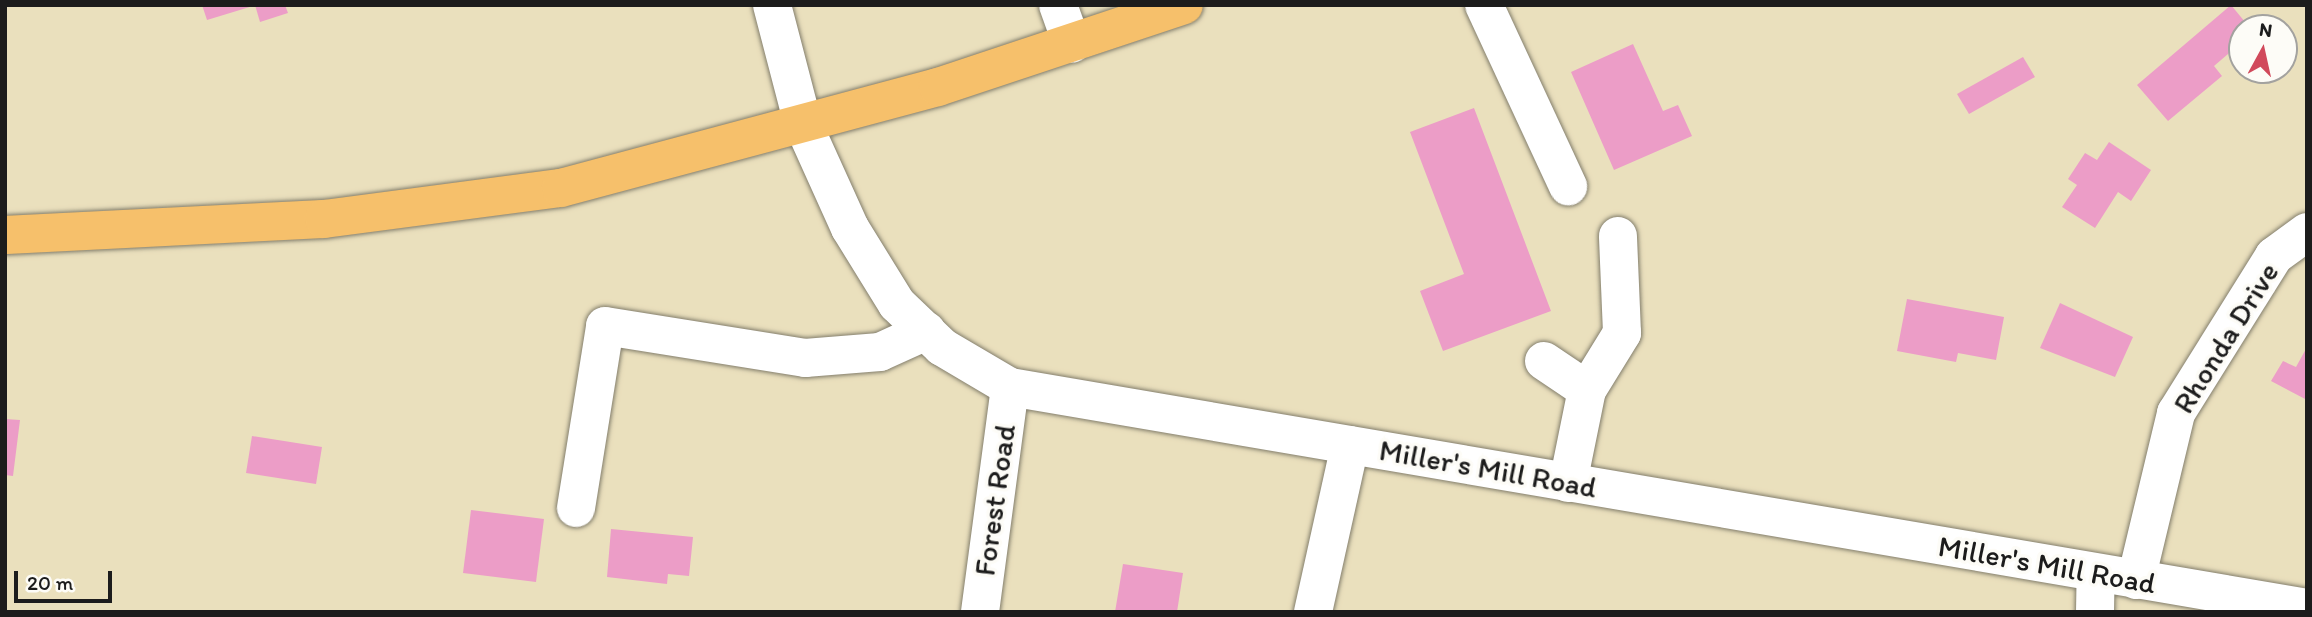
<!DOCTYPE html>
<html>
<head>
<meta charset="utf-8">
<style>
  body { margin:0 }
  #map { position:relative; width:2312px; height:617px; overflow:hidden; background:#eae0bd; font-family:Itim,sans-serif }
  div>[style] { position:absolute }
  [style*='--x'] { left:calc(var(--x)*1px); top:calc(var(--y)*1px); width:calc(var(--w)*1px); rotate:calc(var(--a)*1deg) }
  .building>* { inset:0; background:#ec9dc7 }
  .roads { filter:drop-shadow(0 0 2px #837e6c) drop-shadow(0 0 2px #837e6c) }
  .minor>* { height:38px; margin:-19px; padding:0 19px; transform-origin:19px; border-radius:19px; background:#fff }
  .highway>* { height:38px; margin:-19px; padding:0 19px; transform-origin:19px; border-radius:19px; background:#f6c06b }
  span { translate:-50% -50%; white-space:nowrap; text-align:center; line-height:1.15; -webkit-text-stroke:7px #fdfcf7; paint-order:stroke }
  .street-label { font-size:30px; color:#1c1c1c }
  .frame { position:absolute; inset:0; border:7px solid #1c1c1c; pointer-events:none }
  .north { position:absolute; left:2228px; top:14px; width:70px; height:70px; box-sizing:border-box; background:#fdfcf7; border:2px solid #a3a29f; border-radius:50%; rotate:8deg; font-size:19px; font-weight:700; line-height:28px; text-align:center; color:#1c1c1c }
  .north::after { content:''; display:block; margin:auto; width:24px; height:32px; background:#d1495b; clip-path:polygon(50% 0,100% 100%,50% 72%,0 100%) }
  .scale { position:absolute; left:14px; top:571px; width:98px; height:32px; box-sizing:border-box; border:4px solid #1c1c1c; border-top:0; padding-left:9px; font-size:21px; line-height:24px; white-space:nowrap; color:#1c1c1c; -webkit-text-stroke:5px #fdfcf7; paint-order:stroke }
</style>
</head>
<body>
<div id="map">
  <div class="building">
    <i style="clip-path:polygon(202px 5px,252px 5px,253px 6px,207px 20px)"></i>
    <i style="clip-path:polygon(255px 5px,285px 5px,288px 13px,260px 22px)"></i>
    <i style="clip-path:polygon(2231px 5px,2250px 28px,2242px 28px,2242px 42px,2214px 66px,2222px 76px,2168px 121px,2137px 85px)"></i>
    <i style="clip-path:polygon(1633px 44px,1663px 111px,1678px 105px,1692px 136px,1614px 170px,1571px 72px)"></i>
    <i style="clip-path:polygon(2023px 57px,2035px 77px,1969px 114px,1957px 94px)"></i>
    <i style="clip-path:polygon(1474px 108px,1551px 311px,1443px 351px,1420px 291px,1464px 274px,1410px 132px)"></i>
    <i style="clip-path:polygon(2109px 142px,2151px 170px,2131px 201px,2118px 192px,2095px 228px,2062px 207px,2077px 185px,2068px 179px,2085px 153px,2097px 160px)"></i>
    <i style="clip-path:polygon(1907px 299px,2004px 317px,1996px 360px,1958px 353px,1956px 362px,1897px 351px)"></i>
    <i style="clip-path:polygon(2060px 303px,2133px 337px,2115px 377px,2040px 348px)"></i>
    <i style="clip-path:polygon(2307px 347px,2307px 400px,2271px 381px,2283px 361px,2296px 367px)"></i>
    <i style="clip-path:polygon(5px 419px,20px 420px,13px 476px,5px 475px)"></i>
    <i style="clip-path:polygon(252px 436px,322px 447px,316px 484px,246px 473px)"></i>
    <i style="clip-path:polygon(471px 510px,544px 519px,536px 582px,463px 573px)"></i>
    <i style="clip-path:polygon(611px 529px,693px 537px,689px 576px,668px 574px,667px 584px,607px 577px)"></i>
    <i style="clip-path:polygon(1123px 564px,1183px 573px,1177px 612px,1115px 612px)"></i>
  </div>
  <div class="roads">
    <div class="minor">
      <i style="--x:772;--y:5;--w:123;--a:75.4"></i>
      <i style="--x:803;--y:124;--w:114;--a:65.7"></i>
      <i style="--x:850;--y:228;--w:89;--a:58.3"></i>
      <i style="--x:897;--y:304;--w:62;--a:43.7"></i>
      <i style="--x:942;--y:347;--w:79;--a:30.5"></i>
      <i style="--x:1010;--y:387;--w:1316;--a:9.67"></i>
      <i style="--x:1058;--y:5;--w:41;--a:70.3"></i>
      <i style="--x:1484;--y:5;--w:200;--a:65.1"></i>
      <i style="--x:1544;--y:361;--w:52;--a:34"></i>
      <i style="--x:1568;--y:483;--w:95;--a:-78.5"></i>
      <i style="--x:1587;--y:390;--w:67;--a:-58.4"></i>
      <i style="--x:1622;--y:333;--w:97;--a:-92.4"></i>
      <i style="--x:576;--y:508;--w:184;--a:-80.9"></i>
      <i style="--x:605;--y:326;--w:203;--a:9.1"></i>
      <i style="--x:805;--y:358;--w:75;--a:-4.6"></i>
      <i style="--x:880;--y:352;--w:51;--a:-24.5"></i>
      <i style="--x:2136;--y:580;--w:172;--a:-76.5"></i>
      <i style="--x:2176;--y:413;--w:185;--a:-58"></i>
      <i style="--x:2274;--y:256;--w:41;--a:-36"></i>
      <i style="--x:980;--y:612;--w:227;--a:-82.4"></i>
      <i style="--x:1313;--y:612;--w:171;--a:-77.5"></i>
      <i style="--x:2095;--y:612;--w:39;--a:-89"></i>
    </div>
    <div class="highway">
      <i style="--x:5;--y:235;--w:319;--a:-2.9"></i>
      <i style="--x:324;--y:219;--w:239;--a:-7.5"></i>
      <i style="--x:561;--y:188;--w:390;--a:-15"></i>
      <i style="--x:938;--y:87;--w:259;--a:-18.4"></i>
    </div>
  </div>
  <div class="street-label">
    <span style="left:2226px;top:338px;rotate:-58deg">Rhonda Drive</span>
    <span style="left:1488px;top:469px;rotate:10deg">Miller's Mill Road</span>
    <span style="left:995px;top:500px;rotate:-82deg">Forest Road</span>
    <span style="left:2047px;top:565px;rotate:10deg">Miller's Mill Road</span>
  </div>
  <div class="frame"></div>
  <div class="north">N</div>
  <div class="scale">20 m</div>
</div>
</body>
</html>
